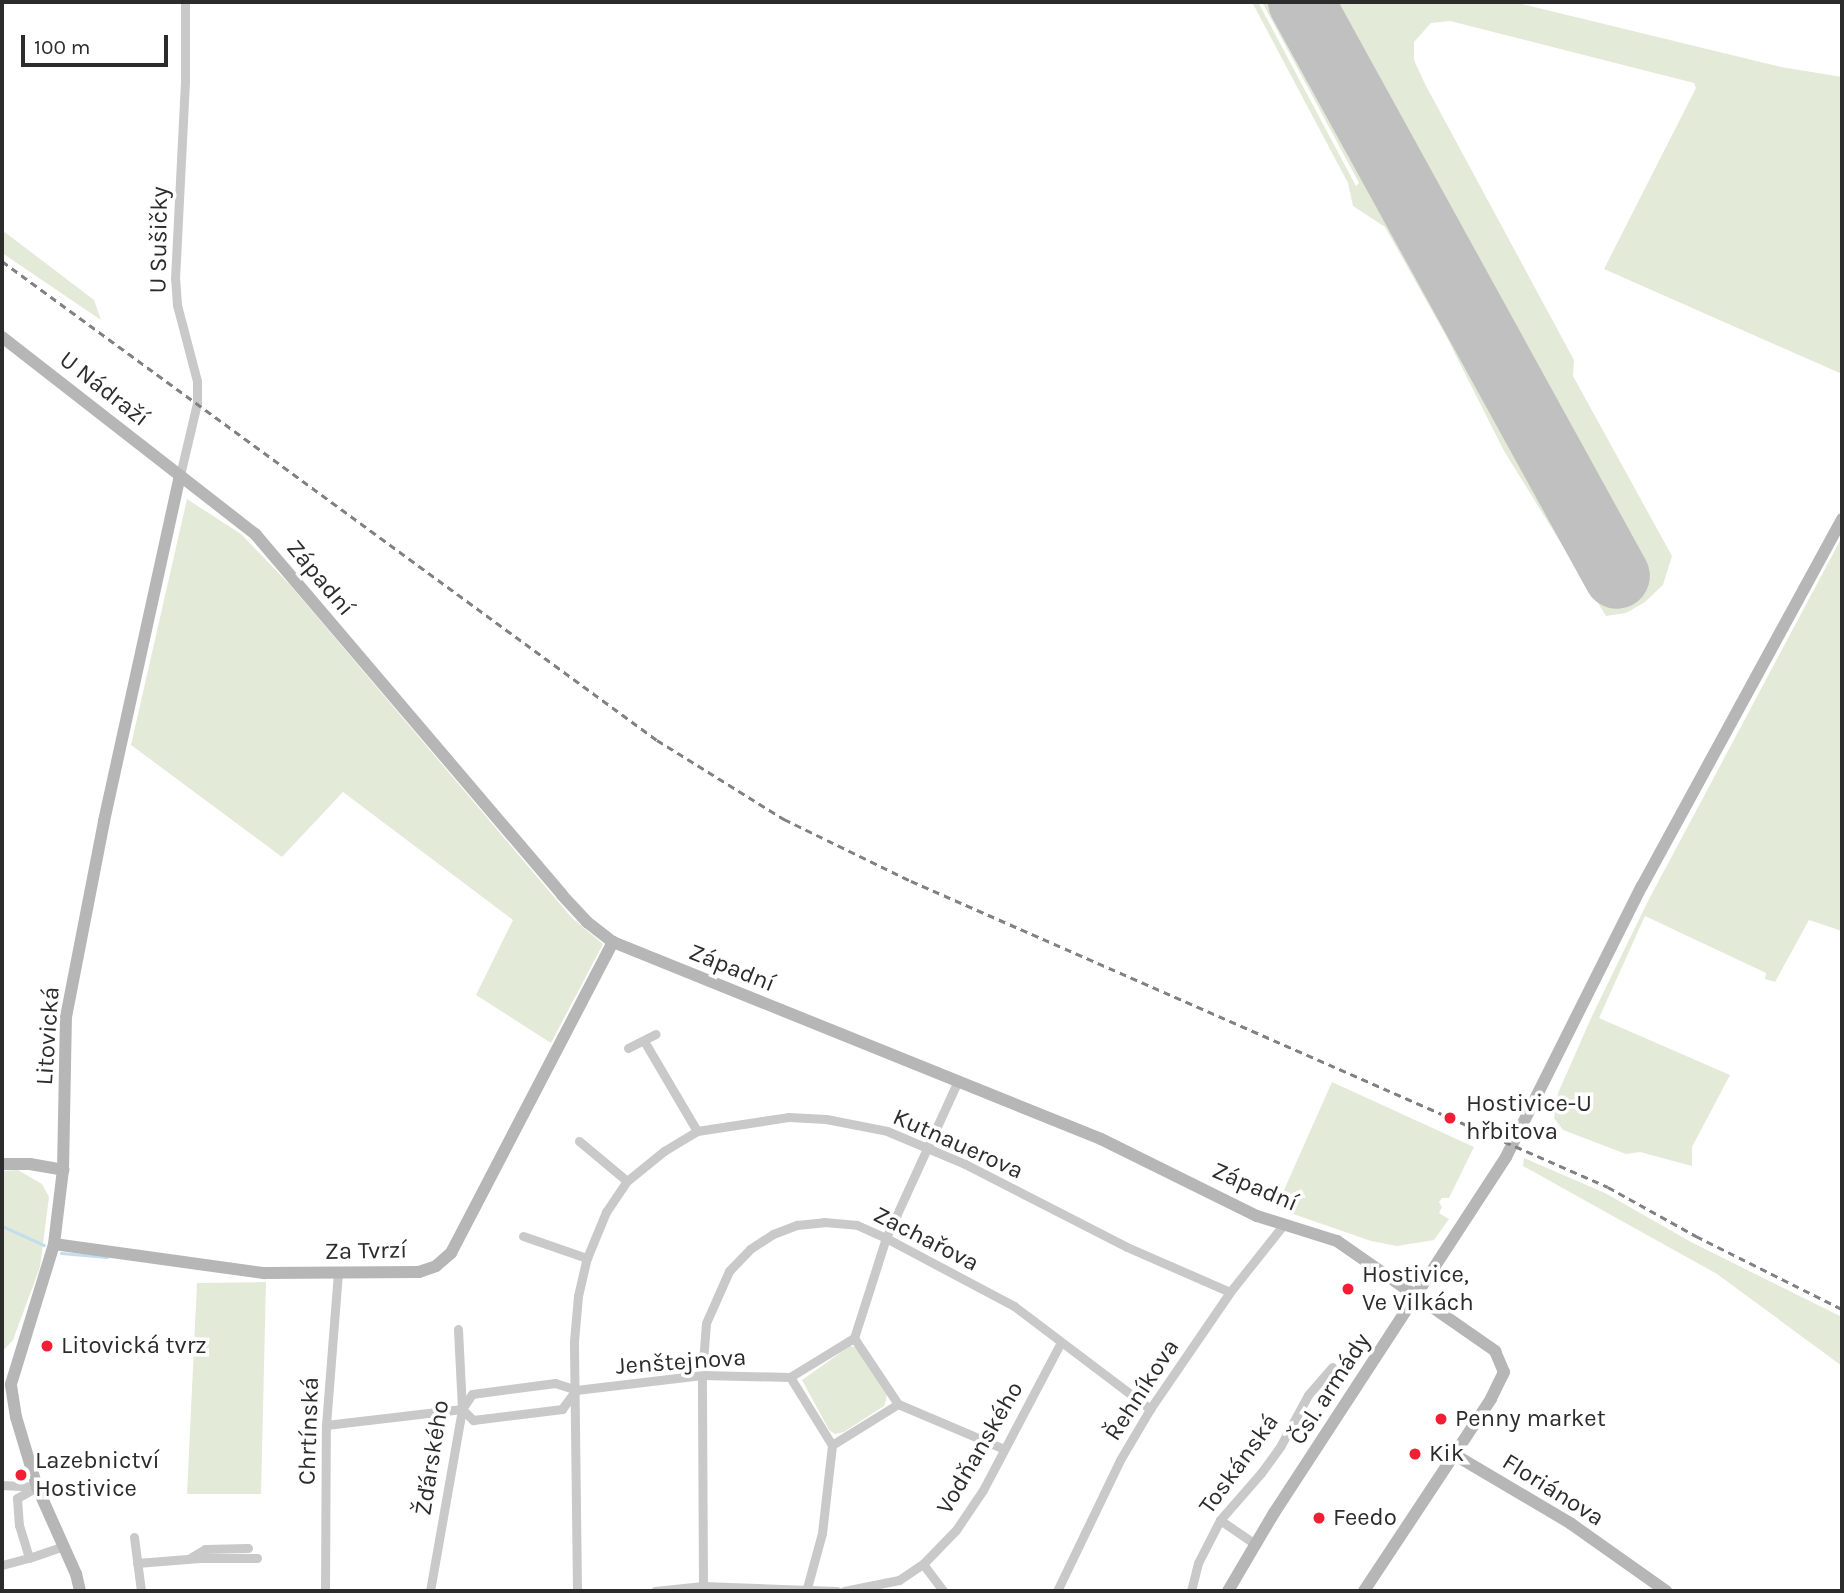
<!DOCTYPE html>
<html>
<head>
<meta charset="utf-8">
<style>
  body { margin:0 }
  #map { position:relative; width:1844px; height:1593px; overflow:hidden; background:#fff; font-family:Karla,sans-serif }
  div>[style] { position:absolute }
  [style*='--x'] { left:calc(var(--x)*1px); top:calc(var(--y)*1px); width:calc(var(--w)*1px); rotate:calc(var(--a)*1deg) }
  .green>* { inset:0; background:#e3ebd8 }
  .stream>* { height:2.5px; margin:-1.25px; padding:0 1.25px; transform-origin:1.25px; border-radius:1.25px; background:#c2dded }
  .runway>* { height:66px; margin:-33px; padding:0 33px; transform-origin:33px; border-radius:33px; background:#c0c0c0 }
  .street>* { height:9px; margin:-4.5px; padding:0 4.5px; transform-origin:4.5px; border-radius:4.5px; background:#c9c9c9 }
  .secondary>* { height:12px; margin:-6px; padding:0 6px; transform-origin:6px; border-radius:6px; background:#b6b6b6 }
  .rail>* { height:2.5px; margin-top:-1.25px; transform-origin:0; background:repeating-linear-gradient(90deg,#818181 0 7px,transparent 0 12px) }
  .dots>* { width:19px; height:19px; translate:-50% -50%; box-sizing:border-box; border:4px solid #fff; border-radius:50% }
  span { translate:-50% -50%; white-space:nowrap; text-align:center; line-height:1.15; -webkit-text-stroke:7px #fff; paint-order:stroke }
  .street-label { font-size:24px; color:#2c2c2c }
  .poi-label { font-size:24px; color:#2c2c2c }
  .left { translate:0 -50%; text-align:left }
  .frame { position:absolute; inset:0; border:4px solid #2c2c2c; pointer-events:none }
  .scale { position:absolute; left:21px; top:35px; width:147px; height:32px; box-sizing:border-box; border:4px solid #2c2c2c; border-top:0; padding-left:9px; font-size:21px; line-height:24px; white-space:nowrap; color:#2c2c2c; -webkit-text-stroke:5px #fff; paint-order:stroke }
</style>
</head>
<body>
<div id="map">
  <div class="green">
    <i style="clip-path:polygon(1252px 2px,1258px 2px,1356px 186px,1359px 183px,1262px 2px,1514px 2px,1781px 67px,1842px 77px,1842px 374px,1604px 269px,1696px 88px,1694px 83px,1450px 21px,1431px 23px,1414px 42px,1414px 60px,1425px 84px,1574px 360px,1573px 376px,1672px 556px,1663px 585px,1645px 602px,1626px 613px,1606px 616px,1504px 451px,1445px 334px,1385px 227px,1353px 206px,1348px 183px)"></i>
    <i style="clip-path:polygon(2px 230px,94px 300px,101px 320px,2px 253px)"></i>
    <i style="clip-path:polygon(187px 499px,241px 534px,291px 586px,572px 918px,603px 944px,551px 1043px,476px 995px,513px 920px,343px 792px,282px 857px,131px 745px)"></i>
    <i style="clip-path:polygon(1842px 537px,1842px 931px,1809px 920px,1775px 982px,1765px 979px,1766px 973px,1645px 916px,1599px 1018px,1730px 1075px,1692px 1147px,1692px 1166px,1640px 1152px,1626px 1154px,1563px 1130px,1554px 1118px,1558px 1093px,1592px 1016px,1648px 901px)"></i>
    <i style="clip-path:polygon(1332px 1082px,1474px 1147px,1449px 1198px,1442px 1198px,1439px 1202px,1442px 1207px,1439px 1213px,1449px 1219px,1434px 1240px,1397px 1246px,1371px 1241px,1276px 1208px)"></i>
    <i style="clip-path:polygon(1524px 1158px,1605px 1193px,1693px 1243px,1842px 1317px,1842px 1366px,1717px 1274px,1523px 1166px)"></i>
    <i style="clip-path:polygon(18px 1170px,42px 1184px,49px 1197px,40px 1267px,13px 1340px,2px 1352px,2px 1171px)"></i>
    <i style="clip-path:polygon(266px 1282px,261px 1494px,187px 1494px,197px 1283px)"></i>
    <i style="clip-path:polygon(850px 1346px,858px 1348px,887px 1394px,886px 1400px,884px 1406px,844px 1432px,835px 1434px,829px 1430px,802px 1380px)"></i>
  </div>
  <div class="stream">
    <i style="--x:2;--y:1226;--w:46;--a:24.3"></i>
    <i style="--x:61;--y:1253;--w:46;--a:5"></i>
  </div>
  <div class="runway">
    <i style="--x:1301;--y:2;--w:655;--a:61.17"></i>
  </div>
  <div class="street">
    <i style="--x:180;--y:475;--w:74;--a:-76.7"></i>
    <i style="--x:197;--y:403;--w:22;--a:-90"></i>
    <i style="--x:197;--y:381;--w:79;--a:-104.7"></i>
    <i style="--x:177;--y:305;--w:26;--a:-94"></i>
    <i style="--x:175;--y:279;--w:196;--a:-87.1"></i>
    <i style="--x:185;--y:83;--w:81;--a:-90"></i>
    <i style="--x:644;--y:1041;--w:104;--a:59.5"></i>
    <i style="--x:628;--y:1048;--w:31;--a:-27"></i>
    <i style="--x:579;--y:1141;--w:62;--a:39.8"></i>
    <i style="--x:523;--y:1236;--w:68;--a:19"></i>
    <i style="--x:854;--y:1338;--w:79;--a:56.3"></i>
    <i style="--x:898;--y:1404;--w:78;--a:148.2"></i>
    <i style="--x:832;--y:1445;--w:80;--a:-121.7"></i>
    <i style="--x:790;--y:1377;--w:75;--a:-31.4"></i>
    <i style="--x:854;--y:1338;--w:105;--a:-72.3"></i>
    <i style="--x:886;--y:1238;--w:173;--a:-65.4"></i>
    <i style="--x:898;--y:1404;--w:115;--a:23"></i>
    <i style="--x:462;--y:1409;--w:16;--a:45"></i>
    <i style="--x:473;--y:1420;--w:90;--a:-7"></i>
    <i style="--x:562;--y:1409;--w:22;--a:-54"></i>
    <i style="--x:326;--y:1425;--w:137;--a:-6.7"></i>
    <i style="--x:462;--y:1409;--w:18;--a:-56"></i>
    <i style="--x:472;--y:1394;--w:84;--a:-7.5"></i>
    <i style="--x:555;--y:1383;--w:22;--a:18"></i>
    <i style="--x:576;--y:1390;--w:127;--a:-6.8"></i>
    <i style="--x:702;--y:1375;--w:88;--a:1.3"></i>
    <i style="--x:2;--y:1485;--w:34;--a:3"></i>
    <i style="--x:37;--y:1487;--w:23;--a:151"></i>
    <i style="--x:17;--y:1498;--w:27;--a:86"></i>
    <i style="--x:19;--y:1525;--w:34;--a:73"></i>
    <i style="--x:29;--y:1558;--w:36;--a:-19"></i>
    <i style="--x:1220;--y:1520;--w:42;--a:34.4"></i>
    <i style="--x:134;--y:1537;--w:54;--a:82.6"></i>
    <i style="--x:190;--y:1558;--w:17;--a:-31"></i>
    <i style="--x:205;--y:1549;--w:43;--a:-1.3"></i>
    <i style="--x:137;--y:1563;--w:63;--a:-4.5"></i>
    <i style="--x:200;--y:1558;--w:57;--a:0"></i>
    <i style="--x:923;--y:1564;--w:34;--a:53"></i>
    <i style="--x:2;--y:1565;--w:28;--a:-15"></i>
    <i style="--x:703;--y:1586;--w:211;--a:-90.3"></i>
    <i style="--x:702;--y:1375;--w:52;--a:-85.6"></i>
    <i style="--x:706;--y:1323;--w:57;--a:-66.1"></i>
    <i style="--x:729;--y:1271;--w:30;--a:-46"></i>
    <i style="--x:750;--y:1249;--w:27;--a:-33"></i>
    <i style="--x:773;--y:1234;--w:26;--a:-21"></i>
    <i style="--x:797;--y:1225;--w:27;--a:-6"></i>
    <i style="--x:824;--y:1222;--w:33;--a:5"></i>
    <i style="--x:857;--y:1225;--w:32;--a:24"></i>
    <i style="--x:886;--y:1238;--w:145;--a:28"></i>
    <i style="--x:1014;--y:1306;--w:171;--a:37.1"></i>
    <i style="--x:807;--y:1588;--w:57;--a:-74.7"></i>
    <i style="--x:822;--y:1533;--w:89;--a:-83.5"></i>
    <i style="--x:325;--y:1591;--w:166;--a:-89.7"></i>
    <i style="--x:326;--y:1425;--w:152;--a:-85.5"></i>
    <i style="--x:430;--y:1591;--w:185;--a:-80"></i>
    <i style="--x:462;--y:1409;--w:80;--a:-92.9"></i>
    <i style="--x:577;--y:1591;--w:250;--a:-90.7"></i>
    <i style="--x:574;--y:1341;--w:45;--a:-84.9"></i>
    <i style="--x:578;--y:1296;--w:39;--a:-77"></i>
    <i style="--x:587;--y:1258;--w:50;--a:-67.6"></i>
    <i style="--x:606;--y:1212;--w:37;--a:-56"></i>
    <i style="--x:627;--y:1181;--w:48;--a:-39"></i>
    <i style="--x:664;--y:1151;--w:39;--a:-31"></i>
    <i style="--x:697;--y:1131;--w:92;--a:-8.7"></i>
    <i style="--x:788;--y:1117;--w:38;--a:3"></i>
    <i style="--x:826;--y:1119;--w:62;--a:11.1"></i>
    <i style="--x:887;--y:1131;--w:85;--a:22.9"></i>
    <i style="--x:965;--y:1164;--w:182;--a:27.1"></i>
    <i style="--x:1127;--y:1247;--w:112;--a:23.6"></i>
    <i style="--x:655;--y:1591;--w:48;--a:-5.9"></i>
    <i style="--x:703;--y:1586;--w:134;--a:2.1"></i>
    <i style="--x:844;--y:1591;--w:56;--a:-11.3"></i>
    <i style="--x:899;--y:1580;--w:29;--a:-34"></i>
    <i style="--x:923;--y:1564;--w:47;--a:-45.9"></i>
    <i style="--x:956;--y:1530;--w:48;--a:-56"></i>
    <i style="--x:983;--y:1490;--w:167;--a:-62.2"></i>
    <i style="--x:1057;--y:1591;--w:145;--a:-64.3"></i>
    <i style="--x:1120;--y:1460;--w:59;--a:-59.5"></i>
    <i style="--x:1150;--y:1409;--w:142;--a:-55.6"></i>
    <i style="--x:1230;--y:1292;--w:87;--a:-51.5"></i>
    <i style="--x:1191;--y:1591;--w:29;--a:-76"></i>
    <i style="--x:1198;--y:1563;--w:48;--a:-62.9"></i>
    <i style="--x:1220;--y:1520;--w:62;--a:-48.9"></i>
    <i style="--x:1261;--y:1473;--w:34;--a:-54"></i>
    <i style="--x:1281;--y:1445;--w:57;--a:-61.6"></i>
    <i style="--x:1308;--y:1395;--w:37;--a:-49"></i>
  </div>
  <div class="secondary">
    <i style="--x:2;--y:337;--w:322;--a:37.9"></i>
    <i style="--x:256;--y:535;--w:472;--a:49.6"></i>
    <i style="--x:562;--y:895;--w:37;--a:47"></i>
    <i style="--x:587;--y:922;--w:33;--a:38"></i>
    <i style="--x:613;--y:942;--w:526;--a:21.98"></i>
    <i style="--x:1101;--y:1139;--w:174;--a:26.3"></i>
    <i style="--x:1257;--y:1216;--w:84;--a:17.4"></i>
    <i style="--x:1337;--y:1241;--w:193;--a:34.8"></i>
    <i style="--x:1495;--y:1351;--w:23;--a:67"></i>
    <i style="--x:1504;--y:1372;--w:30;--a:116"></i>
    <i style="--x:1491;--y:1399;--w:230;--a:123.5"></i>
    <i style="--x:2;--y:1164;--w:28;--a:0"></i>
    <i style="--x:30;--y:1164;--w:34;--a:10"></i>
    <i style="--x:54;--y:1244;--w:212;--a:7.9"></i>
    <i style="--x:264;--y:1273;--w:155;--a:-0.4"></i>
    <i style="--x:419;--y:1272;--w:18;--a:-19"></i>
    <i style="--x:436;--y:1266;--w:20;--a:-41"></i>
    <i style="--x:451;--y:1253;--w:351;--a:-62.5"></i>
    <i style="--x:1455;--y:1455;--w:134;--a:30.6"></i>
    <i style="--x:1570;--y:1523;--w:118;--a:35.3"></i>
    <i style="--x:80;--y:1591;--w:17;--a:-103"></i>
    <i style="--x:76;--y:1574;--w:95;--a:-114.1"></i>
    <i style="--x:37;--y:1487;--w:73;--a:-106.7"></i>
    <i style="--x:16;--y:1417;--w:33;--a:-99"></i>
    <i style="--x:11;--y:1384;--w:146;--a:-72.9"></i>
    <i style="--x:54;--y:1244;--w:75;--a:-83.1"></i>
    <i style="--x:63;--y:1170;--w:153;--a:-88.9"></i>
    <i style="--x:66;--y:1017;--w:200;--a:-79"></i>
    <i style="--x:104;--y:821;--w:354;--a:-77.6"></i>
    <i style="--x:1228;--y:1591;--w:91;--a:-59.5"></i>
    <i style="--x:1274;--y:1513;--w:425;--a:-56.9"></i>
    <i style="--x:1506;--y:1157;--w:303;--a:-63.4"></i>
    <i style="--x:1642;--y:886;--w:418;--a:-61.4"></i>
  </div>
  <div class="rail">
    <i style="--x:2;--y:261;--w:811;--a:36.18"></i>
    <i style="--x:657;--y:740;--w:150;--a:31.9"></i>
    <i style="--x:784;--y:819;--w:141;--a:26"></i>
    <i style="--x:911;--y:881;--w:761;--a:23.7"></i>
    <i style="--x:1608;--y:1187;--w:101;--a:29.1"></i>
    <i style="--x:1696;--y:1236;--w:163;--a:26.6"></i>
  </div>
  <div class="dots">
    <i style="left:1450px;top:1118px;background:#f21f34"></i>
    <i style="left:1348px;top:1289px;background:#f21f34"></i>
    <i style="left:47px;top:1346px;background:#f21f34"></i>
    <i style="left:1441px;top:1419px;background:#f21f34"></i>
    <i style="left:1415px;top:1454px;background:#f21f34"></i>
    <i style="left:21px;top:1475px;background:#f21f34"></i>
    <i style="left:1319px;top:1518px;background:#f21f34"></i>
  </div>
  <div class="street-label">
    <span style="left:159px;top:240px;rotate:-89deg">U Sušičky</span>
    <span style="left:104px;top:389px;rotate:38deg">U Nádraží</span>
    <span style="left:320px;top:578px;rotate:50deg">Západní</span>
    <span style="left:732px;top:968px;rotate:22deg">Západní</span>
    <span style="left:48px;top:1036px;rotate:-86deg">Litovická</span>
    <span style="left:958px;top:1144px;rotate:24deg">Kutnauerova</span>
    <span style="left:1255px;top:1187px;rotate:23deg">Západní</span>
    <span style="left:926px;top:1239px;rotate:27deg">Zachařova</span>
    <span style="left:366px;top:1251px;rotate:-1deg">Za Tvrzí</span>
    <span style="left:681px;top:1362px;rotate:-4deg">Jenštejnova</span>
    <span style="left:1330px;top:1389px;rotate:-57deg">Čsl. armády</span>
    <span style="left:1142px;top:1390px;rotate:-57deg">Řehníkova</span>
    <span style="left:309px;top:1431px;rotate:-88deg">Chrtínská</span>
    <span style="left:980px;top:1448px;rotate:-60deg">Vodňanského</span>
    <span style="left:432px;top:1458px;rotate:-81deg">Žďárského</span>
    <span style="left:1239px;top:1464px;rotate:-54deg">Toskánská</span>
    <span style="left:1553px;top:1490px;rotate:32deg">Floriánova</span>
  </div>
  <div class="poi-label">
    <span class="left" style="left:1466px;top:1118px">Hostivice-U<br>hřbitova</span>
    <span class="left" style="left:1362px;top:1289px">Hostivice,<br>Ve Vilkách</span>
    <span class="left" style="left:61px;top:1346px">Litovická tvrz</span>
    <span class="left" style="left:1455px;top:1419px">Penny market</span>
    <span class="left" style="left:1429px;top:1454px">Kik</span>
    <span class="left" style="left:35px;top:1475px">Lazebnictví<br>Hostivice</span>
    <span class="left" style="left:1333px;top:1518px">Feedo</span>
  </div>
  <div class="frame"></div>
  <div class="scale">100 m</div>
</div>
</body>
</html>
